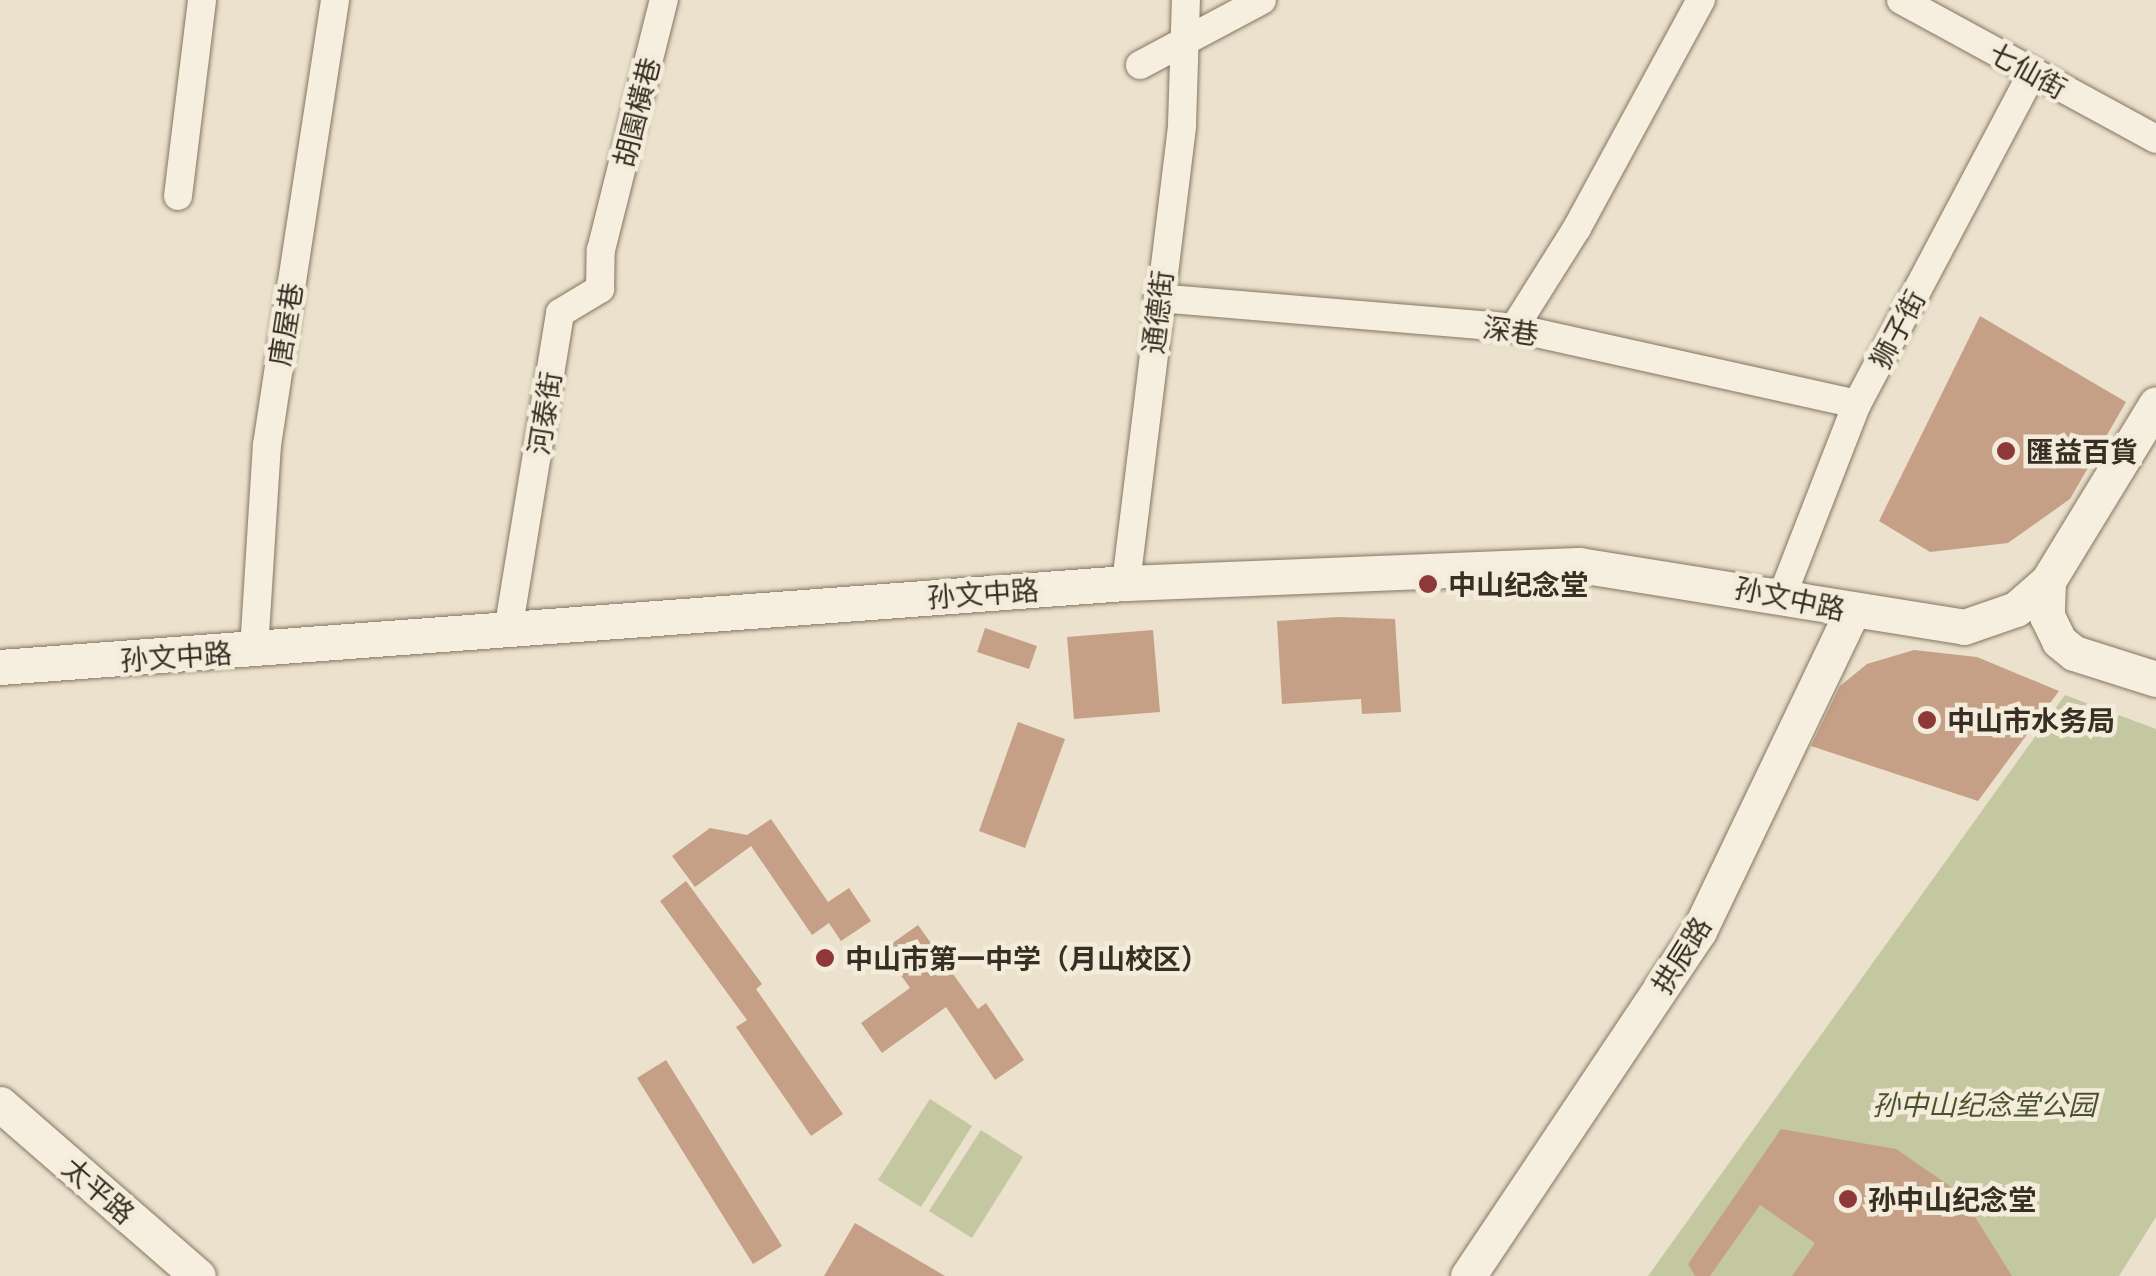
<!DOCTYPE html>
<html>
<head>
<meta charset="utf-8">
<style>
  body { margin:0 }
  #map { position:relative; width:2156px; height:1276px; overflow:hidden; background:#ebe1cc; font-family:"Playfair Display","Noto Sans SC",serif }
  div>[style] { position:absolute }
  [style*='--x'] { left:calc(var(--x)*1px); top:calc(var(--y)*1px); width:calc(var(--w)*1px); rotate:calc(var(--a)*1deg) }
  .green>* { inset:0; background:#c4c8a1 }
  .building>* { inset:0; background:#c5a087 }
  .roads { filter:drop-shadow(0 0 2px #867562) drop-shadow(0 0 2px #867562) }
  .minor>* { height:28px; margin:-14px; padding:0 14px; transform-origin:14px; border-radius:14px; background:#f6efdf }
  .tertiary>* { height:35px; margin:-17.5px; padding:0 17.5px; transform-origin:17.5px; border-radius:17.5px; background:#f6efdf }
  .dots>* { width:28px; height:28px; translate:-50% -50%; box-sizing:border-box; border:5px solid #f3ecdb; border-radius:50% }
  span { translate:-50% -50%; white-space:nowrap; text-align:center; line-height:1.15; -webkit-text-stroke:9px #f3ecdb; paint-order:stroke }
  .street-label { font-size:28px; color:#392e23 }
  .poi-label { font-size:28px; color:#392e23; font-weight:700 }
  .left { translate:0 -50%; text-align:left }
  .park-label { font-size:28px; color:#49532c; font-style:italic }
</style>
</head>
<body>
<div id="map">
  <div class="green">
    <i style="clip-path:polygon(2065px 695px,2156px 729px,2156px 1217px,2119px 1276px,1648px 1276px)"></i>
    <i style="clip-path:polygon(930px 1099px,972px 1126px,921px 1207px,878px 1180px)"></i>
    <i style="clip-path:polygon(981px 1130px,1023px 1157px,972px 1238px,929px 1211px)"></i>
  </div>
  <div class="building">
    <i style="clip-path:polygon(1980px 316px,2126px 402px,2070px 499px,2008px 543px,1930px 552px,1879px 521px)"></i>
    <i style="clip-path:polygon(1338px 617px,1395px 619px,1401px 712px,1362px 714px,1361px 699px,1282px 704px,1277px 621px)"></i>
    <i style="clip-path:polygon(985px 628px,1037px 646px,1029px 669px,977px 652px)"></i>
    <i style="clip-path:polygon(1153px 630px,1160px 712px,1074px 719px,1067px 637px)"></i>
    <i style="clip-path:polygon(1914px 650px,1977px 657px,2059px 691px,1978px 801px,1811px 746px,1840px 686px,1867px 664px)"></i>
    <i style="clip-path:polygon(1018px 722px,1065px 739px,1025px 848px,979px 831px)"></i>
    <i style="clip-path:polygon(771px 819px,828px 902px,849px 888px,871px 921px,841px 941px,829px 923px,812px 935px,751px 846px,695px 887px,672px 856px,710px 828px,747px 835px)"></i>
    <i style="clip-path:polygon(686px 881px,762px 984px,756px 989px,843px 1114px,811px 1136px,736px 1027px,747px 1020px,660px 901px)"></i>
    <i style="clip-path:polygon(918px 925px,978px 1009px,986px 1003px,1024px 1060px,995px 1080px,946px 1007px,882px 1053px,861px 1023px,910px 988px,883px 950px)"></i>
    <i style="clip-path:polygon(666px 1060px,782px 1246px,753px 1264px,637px 1078px)"></i>
    <i style="clip-path:polygon(1781px 1129px,1896px 1149px,1960px 1193px,2012px 1276px,1792px 1276px,1815px 1243px,1760px 1205px,1710px 1276px,1695px 1276px,1688px 1264px)"></i>
    <i style="clip-path:polygon(855px 1223px,945px 1276px,824px 1276px)"></i>
  </div>
  <div class="roads">
    <div class="minor">
      <i style="--x:1901;--y:0;--w:290;--a:28.6"></i>
      <i style="--x:1140;--y:65;--w:138;--a:-28"></i>
      <i style="--x:178;--y:196;--w:197;--a:-83"></i>
      <i style="--x:1158;--y:298;--w:357;--a:4.8"></i>
      <i style="--x:1514;--y:328;--w:351;--a:12.5"></i>
      <i style="--x:1514;--y:328;--w:118;--a:-57.8"></i>
      <i style="--x:1577;--y:228;--w:260;--a:-61.5"></i>
      <i style="--x:1126;--y:583;--w:461;--a:-83"></i>
      <i style="--x:1182;--y:125;--w:125;--a:-88.2"></i>
      <i style="--x:1782;--y:596;--w:206;--a:-68.7"></i>
      <i style="--x:1857;--y:404;--w:376;--a:-62.1"></i>
      <i style="--x:509;--y:625;--w:316;--a:-80.7"></i>
      <i style="--x:560;--y:313;--w:47;--a:-31"></i>
      <i style="--x:600;--y:289;--w:39;--a:-89"></i>
      <i style="--x:601;--y:250;--w:258;--a:-75.9"></i>
      <i style="--x:254;--y:650;--w:205;--a:-86.4"></i>
      <i style="--x:267;--y:445;--w:450;--a:-81.3"></i>
    </div>
    <div class="tertiary">
      <i style="--x:2048;--y:581;--w:35;--a:92"></i>
      <i style="--x:2047;--y:616;--w:28;--a:64"></i>
      <i style="--x:2059;--y:641;--w:19;--a:39"></i>
      <i style="--x:2074;--y:653;--w:86;--a:17.6"></i>
      <i style="--x:0;--y:667;--w:1129;--a:-4.27"></i>
      <i style="--x:1126;--y:583;--w:453;--a:-2.3"></i>
      <i style="--x:1579;--y:565;--w:390;--a:9.1"></i>
      <i style="--x:1964;--y:627;--w:55;--a:-19.1"></i>
      <i style="--x:2016;--y:609;--w:43;--a:-41.2"></i>
      <i style="--x:2048;--y:581;--w:207;--a:-58.6"></i>
      <i style="--x:0;--y:1104;--w:262;--a:41"></i>
      <i style="--x:1468;--y:1276;--w:415;--a:-56.2"></i>
      <i style="--x:1699;--y:931;--w:355;--a:-64.4"></i>
    </div>
  </div>
  <div class="dots">
    <i style="left:2006px;top:451px;background:#8f3839"></i>
    <i style="left:1428px;top:584px;background:#8f3839"></i>
    <i style="left:1927px;top:720px;background:#8f3839"></i>
    <i style="left:825px;top:958px;background:#8f3839"></i>
    <i style="left:1848px;top:1199px;background:#8f3839"></i>
  </div>
  <div class="street-label">
    <span style="left:2028px;top:70px;rotate:29deg">七仙街</span>
    <span style="left:636px;top:112px;rotate:-76deg">胡園橫巷</span>
    <span style="left:1157px;top:312px;rotate:-83deg">通德街</span>
    <span style="left:285px;top:324px;rotate:-81deg">唐屋巷</span>
    <span style="left:1897px;top:329px;rotate:-62deg">狮子街</span>
    <span style="left:1511px;top:330px;rotate:8deg">深巷</span>
    <span style="left:544px;top:413px;rotate:-81deg">河泰街</span>
    <span style="left:983px;top:593px;rotate:-4deg">孙文中路</span>
    <span style="left:1790px;top:598px;rotate:12deg">孙文中路</span>
    <span style="left:176px;top:656px;rotate:-4deg">孙文中路</span>
    <span style="left:1681px;top:955px;rotate:-58deg">拱辰路</span>
    <span style="left:99px;top:1190px;rotate:41deg">太平路</span>
  </div>
  <div class="poi-label">
    <span class="left" style="left:2026px;top:451px">匯益百貨</span>
    <span class="left" style="left:1448px;top:584px">中山纪念堂</span>
    <span class="left" style="left:1947px;top:720px">中山市水务局</span>
    <span class="left" style="left:845px;top:958px">中山市第一中学（月山校区）</span>
    <span class="left" style="left:1868px;top:1199px">孙中山纪念堂</span>
  </div>
  <div class="park-label">
    <span style="left:1984px;top:1104px">孙中山纪念堂公园</span>
  </div>
</div>
</body>
</html>
